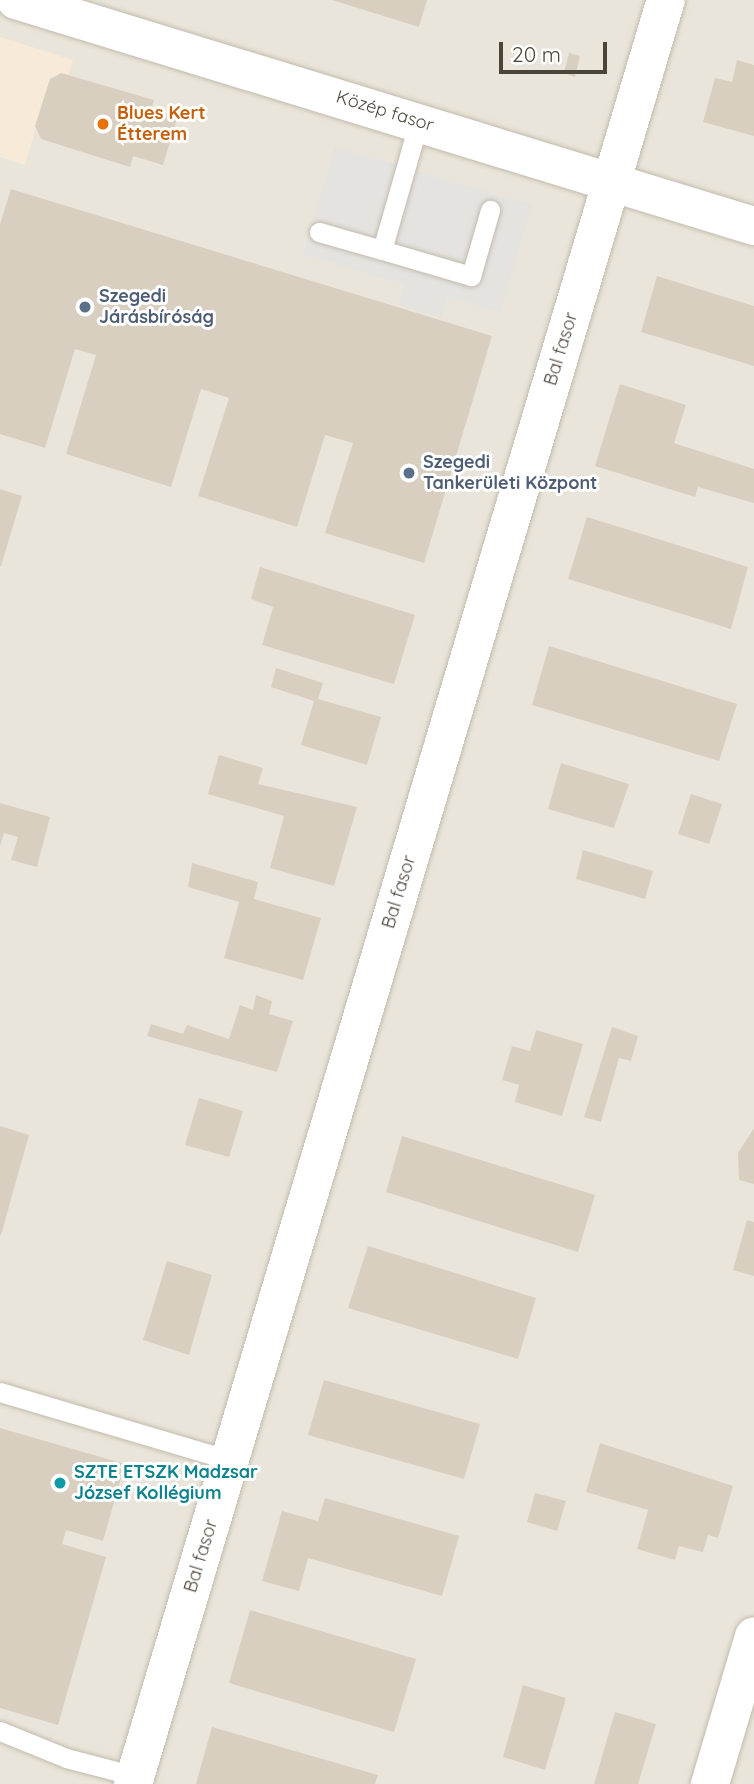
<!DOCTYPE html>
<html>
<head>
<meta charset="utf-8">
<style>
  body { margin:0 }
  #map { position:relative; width:754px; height:1784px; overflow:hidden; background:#f6f3ec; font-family:Quicksand,sans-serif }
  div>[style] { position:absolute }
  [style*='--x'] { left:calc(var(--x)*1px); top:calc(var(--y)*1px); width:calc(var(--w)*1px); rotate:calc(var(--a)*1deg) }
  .residential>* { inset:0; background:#eae5da }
  .commercial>* { inset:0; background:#f7ead8 }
  .parking>* { inset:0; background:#e5e3e0 }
  .building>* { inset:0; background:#d8cfc1 }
  .roads { filter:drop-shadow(0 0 2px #c2bbae) drop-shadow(0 0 2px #c2bbae) }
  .service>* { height:19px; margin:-9.5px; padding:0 9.5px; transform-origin:9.5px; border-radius:9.5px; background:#fff }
  .minor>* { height:38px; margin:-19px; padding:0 19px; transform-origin:19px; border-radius:19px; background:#fff }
  .dots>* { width:19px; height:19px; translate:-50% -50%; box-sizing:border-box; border:4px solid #fff; border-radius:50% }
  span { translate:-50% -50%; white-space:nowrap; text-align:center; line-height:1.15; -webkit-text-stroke:6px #fff; paint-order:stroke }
  .street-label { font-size:18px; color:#4b4439 }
  .food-label { font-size:18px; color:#c56008; font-weight:700 }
  .left { translate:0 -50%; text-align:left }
  .service-label { font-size:18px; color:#4e5e75; font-weight:700 }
  .culture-label { font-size:18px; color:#0d838f; font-weight:700 }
  .scale { position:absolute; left:499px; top:42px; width:108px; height:32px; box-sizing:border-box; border:4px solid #4b4439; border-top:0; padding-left:9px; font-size:21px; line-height:24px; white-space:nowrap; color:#4b4439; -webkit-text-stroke:5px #fff; paint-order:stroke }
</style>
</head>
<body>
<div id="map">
  <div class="residential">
    <i style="clip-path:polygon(0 0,754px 0,754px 1784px,0 1784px)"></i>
  </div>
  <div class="commercial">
    <i style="clip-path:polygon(0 37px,73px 60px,68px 75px,50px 79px,25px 165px,0 157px)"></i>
  </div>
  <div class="parking">
    <i style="clip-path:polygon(335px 147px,532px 205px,500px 313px,447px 297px,441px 318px,399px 305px,405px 285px,303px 254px)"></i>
  </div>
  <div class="building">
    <i style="clip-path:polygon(332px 0,427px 0,419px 27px)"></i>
    <i style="clip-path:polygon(569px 53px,580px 56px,575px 77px,564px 73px)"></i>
    <i style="clip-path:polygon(737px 60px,754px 65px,754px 136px,703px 122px,715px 78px,732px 82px)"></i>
    <i style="clip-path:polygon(61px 73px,154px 100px,151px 111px,177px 119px,163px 165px,133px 156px,130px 167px,41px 139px,35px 126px,50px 79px)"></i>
    <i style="clip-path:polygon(11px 189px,492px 336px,424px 563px,325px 533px,353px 443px,325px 435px,297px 527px,198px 496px,229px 398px,201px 389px,171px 487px,66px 454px,96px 355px,75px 349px,45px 448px,0 434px,0 224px)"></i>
    <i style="clip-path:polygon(657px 276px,754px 306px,754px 366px,641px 332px)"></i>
    <i style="clip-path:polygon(620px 384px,686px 405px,674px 443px,754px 469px,754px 503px,698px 487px,695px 497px,595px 466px)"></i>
    <i style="clip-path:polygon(0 489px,22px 496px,1px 566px,0 566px)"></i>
    <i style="clip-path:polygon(587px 517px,748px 567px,731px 629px,568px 579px)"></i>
    <i style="clip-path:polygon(260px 567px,415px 615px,394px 684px,262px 645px,273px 607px,251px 599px)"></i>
    <i style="clip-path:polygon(549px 646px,737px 704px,719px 761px,532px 705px)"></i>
    <i style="clip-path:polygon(276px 668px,323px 683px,318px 699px,381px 717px,367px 765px,301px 745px,314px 701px,271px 687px)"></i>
    <i style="clip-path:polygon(219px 755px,263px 768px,258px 784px,357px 807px,334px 886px,270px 868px,284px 816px,208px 794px)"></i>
    <i style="clip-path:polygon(561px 763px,629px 784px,614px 828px,548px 809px)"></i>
    <i style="clip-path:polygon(691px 794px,722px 804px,709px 844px,678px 834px)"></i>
    <i style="clip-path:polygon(0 803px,50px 817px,37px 867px,11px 860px,18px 837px,4px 833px,0 846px)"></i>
    <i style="clip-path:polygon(583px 850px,653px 871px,645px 899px,576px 879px)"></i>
    <i style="clip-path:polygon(192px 863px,258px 882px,254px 899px,321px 918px,303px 980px,224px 958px,239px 902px,188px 887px)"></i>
    <i style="clip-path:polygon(256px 995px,272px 1001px,269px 1014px,293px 1021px,277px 1072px,147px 1036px,151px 1024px,183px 1034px,187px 1025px,229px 1039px,240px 1005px,253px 1010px)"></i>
    <i style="clip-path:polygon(612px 1027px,638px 1036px,631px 1061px,619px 1058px,601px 1122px,584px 1117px)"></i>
    <i style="clip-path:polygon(536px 1030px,583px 1044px,562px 1116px,515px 1102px,519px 1085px,502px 1080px,512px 1046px,530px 1051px)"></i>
    <i style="clip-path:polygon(199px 1098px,243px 1111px,229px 1157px,185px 1145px)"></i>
    <i style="clip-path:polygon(0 1126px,29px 1135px,1px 1235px,0 1235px)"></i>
    <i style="clip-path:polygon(754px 1128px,754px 1184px,739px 1180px,738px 1153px)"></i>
    <i style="clip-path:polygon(402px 1136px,595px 1195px,578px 1252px,386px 1192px)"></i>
    <i style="clip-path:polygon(747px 1220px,754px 1222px,754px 1276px,733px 1270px)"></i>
    <i style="clip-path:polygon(368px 1246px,536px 1298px,518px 1359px,348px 1308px)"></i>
    <i style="clip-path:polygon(167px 1261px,212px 1275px,189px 1355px,143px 1340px)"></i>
    <i style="clip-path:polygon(324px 1380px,480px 1424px,464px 1479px,308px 1435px)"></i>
    <i style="clip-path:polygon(0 1428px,125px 1464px,103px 1541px,66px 1530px,62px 1544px,106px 1557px,58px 1725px,0 1708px)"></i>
    <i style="clip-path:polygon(600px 1443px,733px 1486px,718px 1538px,708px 1535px,703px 1552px,679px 1546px,675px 1560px,637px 1549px,648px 1510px,586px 1492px)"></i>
    <i style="clip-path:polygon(535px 1493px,566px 1501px,557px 1531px,527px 1522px)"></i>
    <i style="clip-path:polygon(325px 1498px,459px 1536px,442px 1596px,308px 1558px,299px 1591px,262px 1581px,282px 1511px,318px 1521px)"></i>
    <i style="clip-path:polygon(250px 1610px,416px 1659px,394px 1732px,229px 1683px)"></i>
    <i style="clip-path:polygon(523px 1685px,566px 1698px,545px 1770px,503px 1757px)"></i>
    <i style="clip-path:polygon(615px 1712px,656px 1724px,638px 1784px,594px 1784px)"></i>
    <i style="clip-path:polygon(212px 1727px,378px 1775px,375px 1784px,196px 1784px)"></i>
  </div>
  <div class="roads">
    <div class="service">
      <i style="--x:419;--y:121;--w:134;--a:106"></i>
      <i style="--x:382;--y:250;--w:93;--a:16.3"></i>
      <i style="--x:471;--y:276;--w:69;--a:-73.9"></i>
      <i style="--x:319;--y:232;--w:66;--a:15.9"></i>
      <i style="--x:0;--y:1392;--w:240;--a:16.5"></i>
      <i style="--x:0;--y:1731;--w:71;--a:22.2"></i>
      <i style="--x:66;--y:1758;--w:71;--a:14.6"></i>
    </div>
    <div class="minor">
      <i style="--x:16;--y:0;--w:772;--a:17.03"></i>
      <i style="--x:133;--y:1784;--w:1862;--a:-73.37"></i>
      <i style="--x:710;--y:1784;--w:154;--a:-73.4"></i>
    </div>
  </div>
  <div class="dots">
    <i style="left:103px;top:124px;background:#e8710a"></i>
    <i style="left:85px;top:307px;background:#5c6f8a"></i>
    <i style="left:409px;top:473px;background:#5c6f8a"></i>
    <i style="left:60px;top:1483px;background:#0f9aa8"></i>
  </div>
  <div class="street-label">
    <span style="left:385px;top:111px;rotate:17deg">Közép fasor</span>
    <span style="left:561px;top:349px;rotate:-73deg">Bal fasor</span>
    <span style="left:399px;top:892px;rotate:-73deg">Bal fasor</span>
    <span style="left:201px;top:1556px;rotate:-73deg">Bal fasor</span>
  </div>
  <div class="food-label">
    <span class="left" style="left:117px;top:124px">Blues Kert<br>Étterem</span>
  </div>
  <div class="service-label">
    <span class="left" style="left:99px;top:307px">Szegedi<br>Járásbíróság</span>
    <span class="left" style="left:423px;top:473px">Szegedi<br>Tankerületi Központ</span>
  </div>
  <div class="culture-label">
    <span class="left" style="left:74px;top:1483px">SZTE ETSZK Madzsar<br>József Kollégium</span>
  </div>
  <div class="scale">20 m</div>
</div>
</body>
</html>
